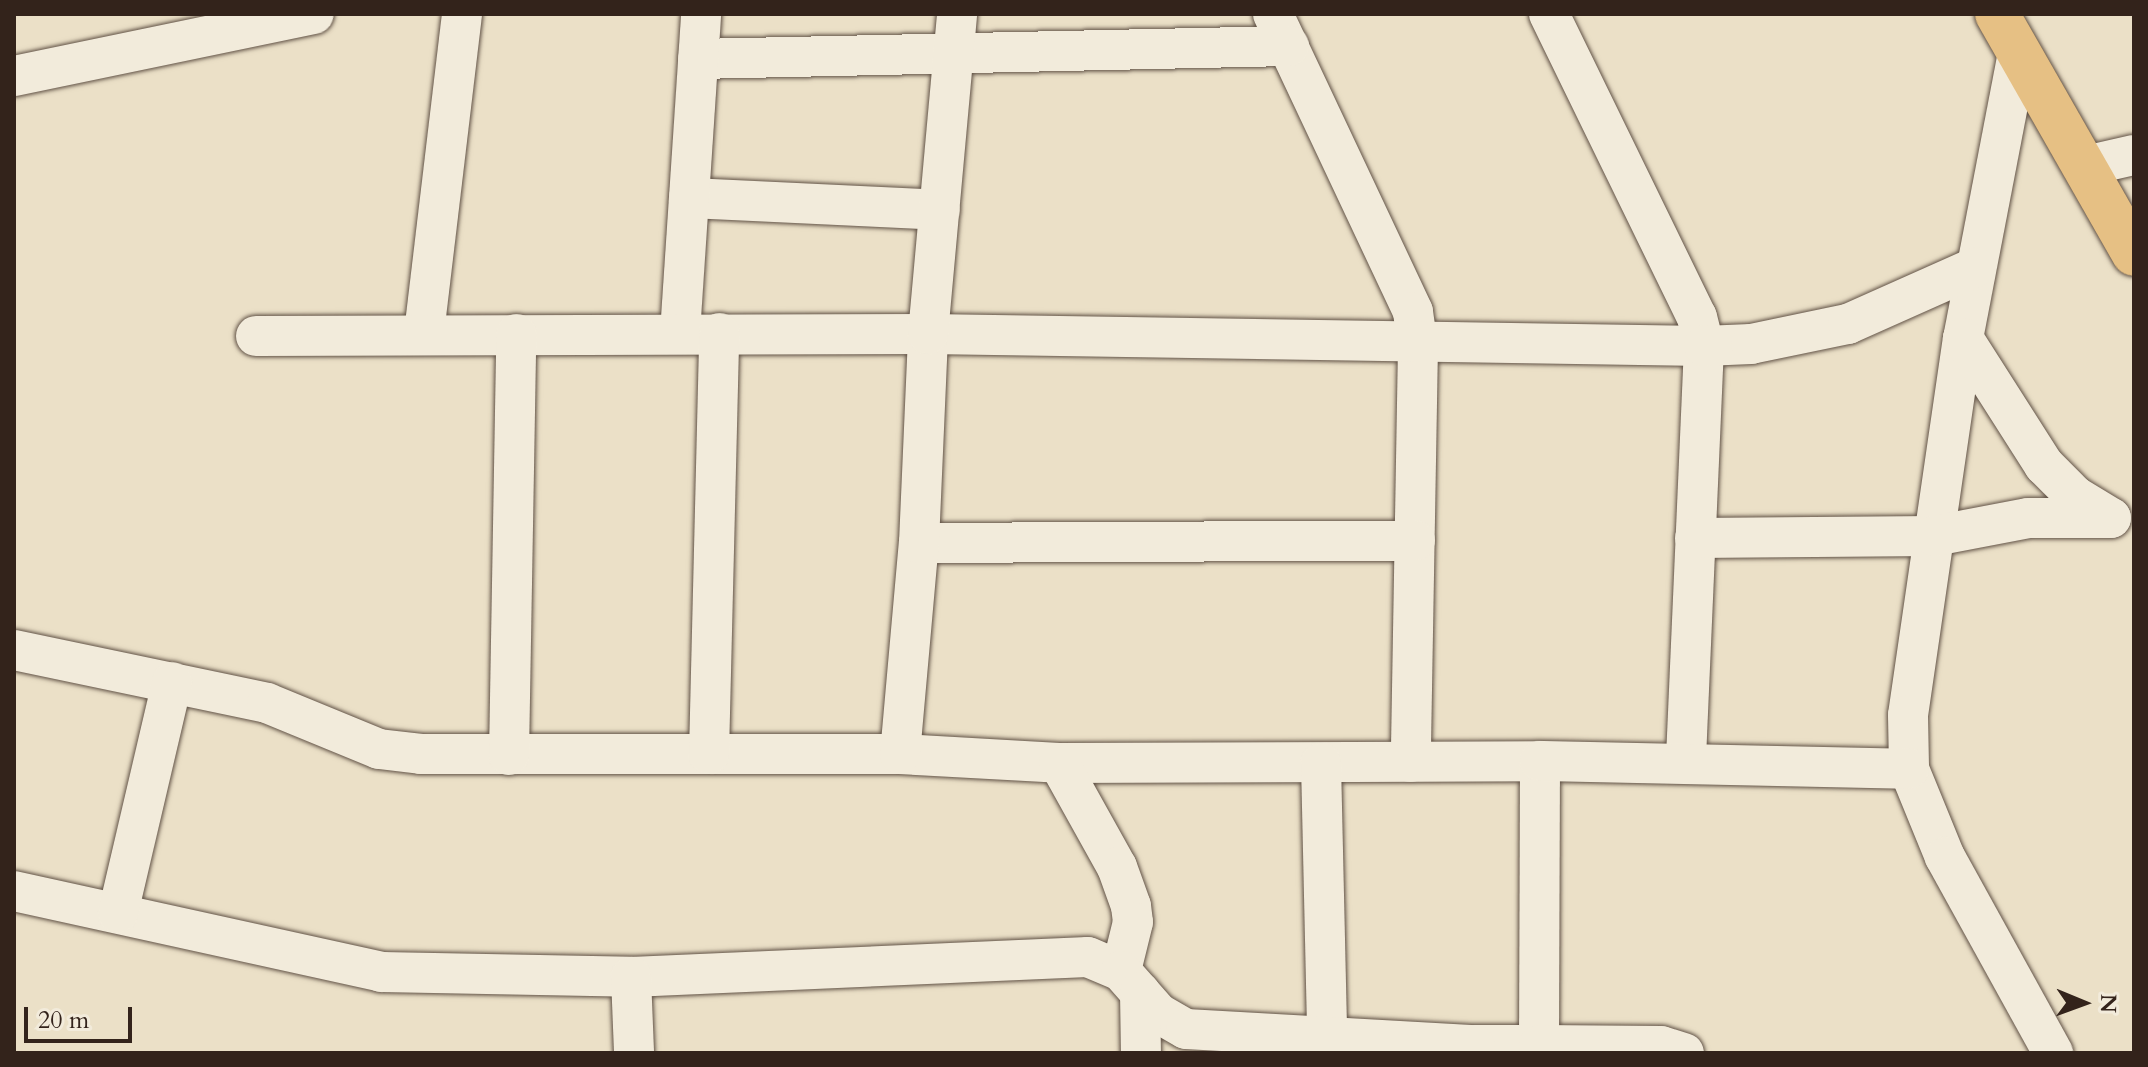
<!DOCTYPE html>
<html>
<head>
<meta charset="utf-8">
<style>
  body { margin:0 }
  #map { position:relative; width:2148px; height:1067px; overflow:hidden; background:#ebe0c7; font-family:Cardo,serif }
  div>[style] { position:absolute }
  [style*='--x'] { left:calc(var(--x)*1px); top:calc(var(--y)*1px); width:calc(var(--w)*1px); rotate:calc(var(--a)*1deg) }
  .roads { filter:drop-shadow(0 0 2px #615246) drop-shadow(0 0 2px #615246) }
  .minor>* { height:40px; margin:-20px; padding:0 20px; transform-origin:20px; border-radius:20px; background:#f2ebdb }
  .major>* { height:44px; margin:-22px; padding:0 22px; transform-origin:22px; border-radius:22px; background:#e6c084 }
  span { translate:-50% -50%; white-space:nowrap; text-align:center; line-height:1.15; -webkit-text-stroke:6px #f2ebdb; paint-order:stroke }
  .frame { position:absolute; inset:0; border:16px solid #33231b; pointer-events:none }
  .north { position:absolute; left:2044px; top:963px; width:80px; height:80px; -webkit-text-stroke:6px #f2ebdb; paint-order:stroke; rotate:91deg; font-size:22px; font-weight:700; line-height:32px; text-align:center; color:#33231b }
  .north::after { content:''; display:block; margin:auto; width:28px; height:36px; background:#33231b; clip-path:polygon(50% 0,100% 100%,50% 72%,0 100%) }
  .scale { position:absolute; left:24px; top:1007px; width:108px; height:36px; box-sizing:border-box; border:4px solid #33231b; border-top:0; padding-left:10px; font-size:24px; line-height:28px; white-space:nowrap; color:#33231b; -webkit-text-stroke:6px #f2ebdb; paint-order:stroke }
</style>
</head>
<body>
<div id="map">
  <div class="roads">
    <div class="minor">
      <i style="--x:1273;--y:14;--w:329;--a:64.8"></i>
      <i style="--x:1413;--y:312;--w:34;--a:82"></i>
      <i style="--x:1418;--y:346;--w:416;--a:91"></i>
      <i style="--x:1549;--y:14;--w:337;--a:64"></i>
      <i style="--x:1697;--y:317;--w:30;--a:76"></i>
      <i style="--x:1704;--y:346;--w:416;--a:92.5"></i>
      <i style="--x:2018;--y:53;--w:290;--a:100.9"></i>
      <i style="--x:1963;--y:338;--w:381;--a:98.3"></i>
      <i style="--x:1908;--y:715;--w:54;--a:88.9"></i>
      <i style="--x:1909;--y:769;--w:95;--a:67.8"></i>
      <i style="--x:1945;--y:857;--w:224;--a:61.1"></i>
      <i style="--x:698;--y:59;--w:591;--a:-1.26"></i>
      <i style="--x:14;--y:76;--w:306;--a:-11.7"></i>
      <i style="--x:2085;--y:166;--w:50;--a:-12.7"></i>
      <i style="--x:689;--y:198;--w:251;--a:2.7"></i>
      <i style="--x:424;--y:333;--w:321;--a:-83.2"></i>
      <i style="--x:680;--y:333;--w:320;--a:-86.2"></i>
      <i style="--x:256;--y:336;--w:672;--a:-0.17"></i>
      <i style="--x:928;--y:334;--w:776;--a:0.89"></i>
      <i style="--x:1704;--y:346;--w:47;--a:-2.4"></i>
      <i style="--x:1751;--y:344;--w:99;--a:-11.7"></i>
      <i style="--x:1848;--y:324;--w:140;--a:-24"></i>
      <i style="--x:1963;--y:338;--w:151;--a:57.5"></i>
      <i style="--x:2044;--y:465;--w:44;--a:45"></i>
      <i style="--x:2075;--y:496;--w:42;--a:31.4"></i>
      <i style="--x:1695;--y:538;--w:239;--a:-0.5"></i>
      <i style="--x:1934;--y:536;--w:96;--a:-10.8"></i>
      <i style="--x:2028;--y:518;--w:83;--a:0"></i>
      <i style="--x:919;--y:543;--w:496;--a:-0.3"></i>
      <i style="--x:14;--y:650;--w:258;--a:11.8"></i>
      <i style="--x:267;--y:703;--w:121;--a:22.3"></i>
      <i style="--x:379;--y:749;--w:42;--a:6.8"></i>
      <i style="--x:421;--y:754;--w:479;--a:0"></i>
      <i style="--x:900;--y:754;--w:159;--a:3.2"></i>
      <i style="--x:1059;--y:763;--w:481;--a:-0.2"></i>
      <i style="--x:1540;--y:761;--w:284;--a:90.2"></i>
      <i style="--x:1539;--y:1045;--w:64;--a:180"></i>
      <i style="--x:1475;--y:1045;--w:8;--a:97"></i>
      <i style="--x:709;--y:754;--w:421;--a:-88.6"></i>
      <i style="--x:900;--y:754;--w:212;--a:-84.9"></i>
      <i style="--x:919;--y:543;--w:209;--a:-87.5"></i>
      <i style="--x:928;--y:334;--w:321;--a:-84.8"></i>
      <i style="--x:509;--y:755;--w:421;--a:-89"></i>
      <i style="--x:1540;--y:761;--w:369;--a:1.2"></i>
      <i style="--x:1059;--y:763;--w:119;--a:60.9"></i>
      <i style="--x:1117;--y:867;--w:41;--a:70.3"></i>
      <i style="--x:1131;--y:906;--w:16;--a:83"></i>
      <i style="--x:1133;--y:922;--w:50;--a:103.8"></i>
      <i style="--x:1321;--y:763;--w:273;--a:88.7"></i>
      <i style="--x:14;--y:891;--w:376;--a:12.4"></i>
      <i style="--x:381;--y:972;--w:250;--a:1.1"></i>
      <i style="--x:631;--y:977;--w:457;--a:-2.5"></i>
      <i style="--x:1088;--y:957;--w:36;--a:23"></i>
      <i style="--x:1121;--y:971;--w:56;--a:48.6"></i>
      <i style="--x:1158;--y:1013;--w:32;--a:30"></i>
      <i style="--x:1186;--y:1029;--w:289;--a:3.2"></i>
      <i style="--x:118;--y:913;--w:237;--a:-76.8"></i>
      <i style="--x:631;--y:977;--w:76;--a:87.7"></i>
      <i style="--x:1140;--y:992;--w:61;--a:89.1"></i>
      <i style="--x:1539;--y:1045;--w:122;--a:0.5"></i>
      <i style="--x:1661;--y:1046;--w:24;--a:17"></i>
    </div>
    <div class="major">
      <i style="--x:1997;--y:14;--w:276;--a:60.3"></i>
    </div>
  </div>
  <div class="frame"></div>
  <div class="north">N</div>
  <div class="scale">20 m</div>
</div>
</body>
</html>
